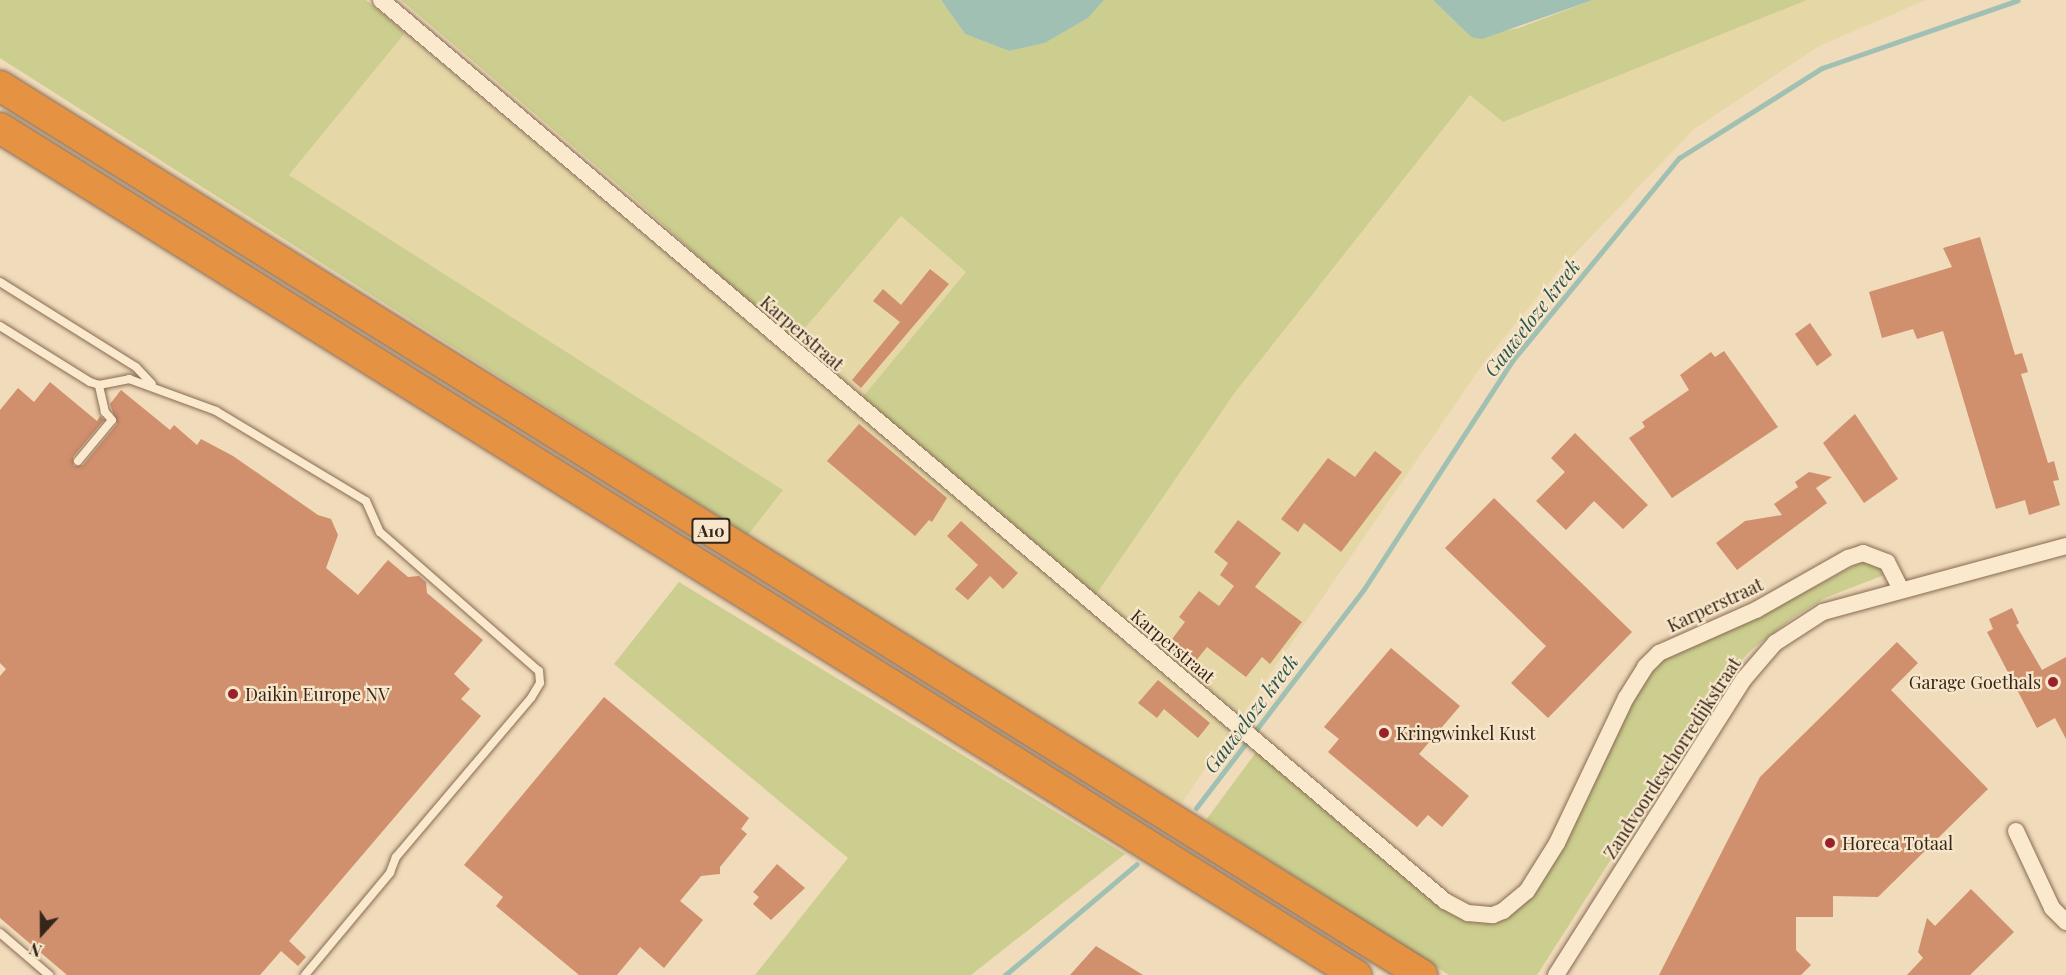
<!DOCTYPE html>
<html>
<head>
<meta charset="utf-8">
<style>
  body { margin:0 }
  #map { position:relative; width:2066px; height:975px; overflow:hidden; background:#f0dbba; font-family:"Playfair Display",serif }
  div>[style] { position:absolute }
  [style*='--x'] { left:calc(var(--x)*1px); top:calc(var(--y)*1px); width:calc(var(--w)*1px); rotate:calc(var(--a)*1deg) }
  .farmland>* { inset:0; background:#e6d7a7 }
  .green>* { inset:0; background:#cbce8e }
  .water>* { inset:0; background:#9fc0b3 }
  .stream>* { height:5px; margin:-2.5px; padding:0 2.5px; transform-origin:2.5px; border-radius:2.5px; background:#9fc0b3 }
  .building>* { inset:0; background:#d08f6d }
  .roads { filter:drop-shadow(0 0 2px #876b54) drop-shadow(0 0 2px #876b54) }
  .service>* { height:8px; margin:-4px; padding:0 4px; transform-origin:4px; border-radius:4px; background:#fbe9cd }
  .minor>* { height:16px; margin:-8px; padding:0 8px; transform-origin:8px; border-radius:8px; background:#fbe9cd }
  .motorway>* { height:30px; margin:-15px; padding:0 15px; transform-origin:15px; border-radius:15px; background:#e69243 }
  .dots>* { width:16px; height:16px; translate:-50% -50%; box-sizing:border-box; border:3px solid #f7e6c9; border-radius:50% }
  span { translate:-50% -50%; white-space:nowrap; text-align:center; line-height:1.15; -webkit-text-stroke:4.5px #f7e6c9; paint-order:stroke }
  .shield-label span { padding:2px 4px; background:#f7e6c9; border:2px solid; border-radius:4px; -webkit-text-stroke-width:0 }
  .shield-label { font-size:16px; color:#35251a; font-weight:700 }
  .street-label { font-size:18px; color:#35251a }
  .poi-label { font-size:18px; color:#35251a }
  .right { translate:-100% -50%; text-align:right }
  .left { translate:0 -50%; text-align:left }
  .water-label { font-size:20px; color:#28564f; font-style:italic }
  .north { position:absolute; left:12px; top:903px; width:60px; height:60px; -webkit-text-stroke:4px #f7e6c9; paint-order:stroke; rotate:201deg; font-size:16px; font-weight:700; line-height:24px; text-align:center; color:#35251a }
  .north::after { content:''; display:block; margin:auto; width:21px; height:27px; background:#35251a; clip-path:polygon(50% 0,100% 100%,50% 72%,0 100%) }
</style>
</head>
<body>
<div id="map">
  <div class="farmland">
    <i style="clip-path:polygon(1807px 0,1926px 0,1819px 46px,1694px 129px,1560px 269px,1482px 365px,1240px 718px,1095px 596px,1236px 391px,1470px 95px,1503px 122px)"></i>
    <i style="clip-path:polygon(405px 33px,1231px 731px,1181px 804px,748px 535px,783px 490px,289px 175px)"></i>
    <i style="clip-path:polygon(901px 216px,966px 272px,861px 399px,793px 342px)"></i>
  </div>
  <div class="green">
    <i style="clip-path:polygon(0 0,366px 0,405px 33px,289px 175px,783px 490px,748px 535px,0 58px)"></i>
    <i style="clip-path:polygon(401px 0,941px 0,965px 34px,1009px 51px,1045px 43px,1088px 18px,1104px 0,1433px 0,1471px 37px,1519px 28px,1593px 0,1807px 0,1503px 122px,1470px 95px,1236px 391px,1095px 596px,861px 399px,966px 272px,901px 216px,793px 342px,635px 199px)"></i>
    <i style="clip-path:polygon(1863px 561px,1880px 565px,1884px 575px,1825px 598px,1794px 617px,1750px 651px,1731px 672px,1537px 975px,1449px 975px,1206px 820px,1257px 751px,1445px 910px,1473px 923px,1502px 919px,1648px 676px,1665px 658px,1762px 615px)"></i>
    <i style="clip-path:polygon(679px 582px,1125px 854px,971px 975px,755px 975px,848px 858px,614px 664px)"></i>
  </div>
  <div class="water">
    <i style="clip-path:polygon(941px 0,1104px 0,1088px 18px,1045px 43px,1009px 51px,965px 34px)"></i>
    <i style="clip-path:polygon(1433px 0,1593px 0,1482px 39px,1471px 37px)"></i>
  </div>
  <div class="stream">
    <i style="--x:1196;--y:808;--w:276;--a:-52.5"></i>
    <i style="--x:1364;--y:589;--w:272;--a:-57"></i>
    <i style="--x:1512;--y:361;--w:263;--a:-50.6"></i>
    <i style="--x:1679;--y:158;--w:169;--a:-32.2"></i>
    <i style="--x:1822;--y:68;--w:207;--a:-19.1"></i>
    <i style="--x:1005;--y:975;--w:172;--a:-40.1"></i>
  </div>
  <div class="building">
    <i style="clip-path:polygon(1980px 237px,2015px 355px,2022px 353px,2028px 372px,2021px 374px,2048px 463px,2054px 461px,2059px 480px,2053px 481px,2060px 505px,2029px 515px,2025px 500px,1996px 509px,1943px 331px,1917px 339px,1913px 329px,1882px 338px,1869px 292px,1952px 267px,1943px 248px)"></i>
    <i style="clip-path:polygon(930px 269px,949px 284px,861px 388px,852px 380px,900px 322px,873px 301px,883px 289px,901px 305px)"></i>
    <i style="clip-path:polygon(1810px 323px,1832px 355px,1817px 366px,1795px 334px)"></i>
    <i style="clip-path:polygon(1724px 351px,1778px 427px,1672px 498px,1629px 438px,1645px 427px,1642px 422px,1689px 390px,1680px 375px,1711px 352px,1715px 357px)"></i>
    <i style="clip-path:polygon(50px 382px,97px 421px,100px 416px,104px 420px,73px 457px,74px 466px,83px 465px,117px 424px,110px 404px,121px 390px,170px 430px,174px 425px,197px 445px,201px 439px,233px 456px,318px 515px,331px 519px,338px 535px,326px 568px,358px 595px,388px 560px,408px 577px,419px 576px,426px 582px,427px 593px,483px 640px,454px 674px,470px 689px,461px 699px,481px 716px,289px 941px,306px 957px,298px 966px,281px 951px,260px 975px,67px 975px,0 918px,0 676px,6px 669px,0 663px,0 410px,18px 388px,34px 402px)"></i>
    <i style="clip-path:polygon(1855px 414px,1898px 479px,1864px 503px,1823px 443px)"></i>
    <i style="clip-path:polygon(859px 424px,947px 498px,932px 522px,929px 520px,915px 536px,827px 461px)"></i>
    <i style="clip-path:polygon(1575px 433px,1648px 505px,1623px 529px,1594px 501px,1566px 530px,1536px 501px,1565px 472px,1551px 458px)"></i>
    <i style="clip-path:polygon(1375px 451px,1402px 472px,1341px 552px,1304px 523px,1298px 532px,1281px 519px,1328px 458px,1355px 477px)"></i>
    <i style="clip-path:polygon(1809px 472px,1832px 477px,1816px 488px,1827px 503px,1737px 570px,1716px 543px,1745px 521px,1782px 515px,1774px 504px,1798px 487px,1795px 482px)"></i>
    <i style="clip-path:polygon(1494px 498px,1632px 632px,1548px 718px,1511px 683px,1546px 646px,1445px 548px)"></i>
    <i style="clip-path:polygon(1238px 520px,1281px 553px,1255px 587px,1302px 622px,1270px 664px,1262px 657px,1246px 677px,1207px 647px,1191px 667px,1166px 647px,1185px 622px,1179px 617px,1199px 591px,1219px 606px,1234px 586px,1220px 575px,1228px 563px,1214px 552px)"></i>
    <i style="clip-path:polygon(961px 521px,1018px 573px,1003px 589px,990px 576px,968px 600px,955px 589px,978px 565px,947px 536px)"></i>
    <i style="clip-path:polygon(2012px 608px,2019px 623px,2016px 625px,2042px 670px,2066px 657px,2066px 739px,2055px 718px,2037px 728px,1987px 632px,1993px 629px,1989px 619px)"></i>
    <i style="clip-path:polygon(1897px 642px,1918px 663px,1891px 690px,1988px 789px,1878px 897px,1833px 896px,1833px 917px,1796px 917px,1796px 950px,1811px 965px,1801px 975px,1659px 975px,1760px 777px)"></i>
    <i style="clip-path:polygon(1391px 648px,1460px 706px,1419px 754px,1469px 796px,1442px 827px,1428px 815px,1417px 827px,1328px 752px,1339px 739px,1324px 727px)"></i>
    <i style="clip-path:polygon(1158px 680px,1210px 723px,1198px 738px,1164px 709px,1157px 718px,1138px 703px)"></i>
    <i style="clip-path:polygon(604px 697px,749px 818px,741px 829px,747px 834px,720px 867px,720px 874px,701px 876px,680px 901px,703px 920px,664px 968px,640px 947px,617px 975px,579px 975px,496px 906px,503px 897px,464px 865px)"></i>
    <i style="clip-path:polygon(777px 864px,805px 888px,771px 920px,753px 904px,759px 897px,753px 892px)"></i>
    <i style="clip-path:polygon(1971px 889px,2014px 932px,1970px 975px,1907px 975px,1923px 958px,1918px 952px,1927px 918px,1935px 926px)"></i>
    <i style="clip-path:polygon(1096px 946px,1143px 975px,1070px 975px)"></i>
  </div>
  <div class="roads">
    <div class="service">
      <i style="--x:0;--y:282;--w:160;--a:32"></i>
      <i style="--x:136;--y:367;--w:23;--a:47"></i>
      <i style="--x:0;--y:326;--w:106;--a:31.9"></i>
      <i style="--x:90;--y:382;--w:9;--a:18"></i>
      <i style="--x:99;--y:385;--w:31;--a:-11"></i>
      <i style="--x:129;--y:379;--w:93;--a:20.2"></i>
      <i style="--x:216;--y:411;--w:175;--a:31"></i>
      <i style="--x:366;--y:501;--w:34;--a:66"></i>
      <i style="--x:380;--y:532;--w:211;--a:41.2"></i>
      <i style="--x:539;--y:671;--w:12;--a:85"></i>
      <i style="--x:540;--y:683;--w:17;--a:121"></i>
      <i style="--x:531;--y:698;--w:209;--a:130.3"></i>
      <i style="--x:396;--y:857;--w:17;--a:111"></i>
      <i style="--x:390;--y:873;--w:133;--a:129.8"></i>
      <i style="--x:78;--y:461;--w:53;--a:-50.3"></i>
      <i style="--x:112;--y:420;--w:11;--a:-131"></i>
      <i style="--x:105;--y:412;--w:28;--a:-103"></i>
      <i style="--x:0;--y:933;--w:65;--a:40.6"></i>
    </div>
    <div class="minor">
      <i style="--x:381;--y:0;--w:1394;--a:40.26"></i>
      <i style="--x:1445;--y:901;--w:26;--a:28"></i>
      <i style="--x:1468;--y:913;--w:25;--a:5"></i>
      <i style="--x:1493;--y:915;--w:11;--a:-22"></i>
      <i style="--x:1503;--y:911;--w:31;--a:-40"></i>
      <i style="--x:1527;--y:891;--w:57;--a:-58"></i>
      <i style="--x:1557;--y:843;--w:161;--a:-64.6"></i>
      <i style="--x:1626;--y:698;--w:36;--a:-58"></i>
      <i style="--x:1645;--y:667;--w:20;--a:-45"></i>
      <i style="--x:1659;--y:653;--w:106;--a:-23.9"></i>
      <i style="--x:1756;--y:610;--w:106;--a:-29.5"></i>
      <i style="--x:1848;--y:558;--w:16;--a:-18"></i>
      <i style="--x:1863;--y:553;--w:26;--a:21"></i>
      <i style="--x:1887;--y:562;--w:29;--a:63"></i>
      <i style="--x:2016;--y:831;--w:85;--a:64.9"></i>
      <i style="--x:2052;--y:908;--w:20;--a:45"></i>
      <i style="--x:1556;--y:975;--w:351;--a:-57.6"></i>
      <i style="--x:1744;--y:679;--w:48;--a:-49.3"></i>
      <i style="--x:1775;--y:643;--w:57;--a:-32.9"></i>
      <i style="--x:1823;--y:612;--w:252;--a:-15.2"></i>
    </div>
    <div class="motorway">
      <i style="--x:0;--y:86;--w:1677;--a:32.01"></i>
      <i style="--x:0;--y:128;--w:1599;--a:31.99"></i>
    </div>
  </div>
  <div class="dots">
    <i style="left:2053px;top:682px;background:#99212b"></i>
    <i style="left:233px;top:694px;background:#99212b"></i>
    <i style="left:1384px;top:733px;background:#99212b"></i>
    <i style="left:1830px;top:843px;background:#99212b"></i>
  </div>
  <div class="shield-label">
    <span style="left:711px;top:531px">A10</span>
  </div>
  <div class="street-label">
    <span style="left:802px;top:333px;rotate:41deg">Karperstraat</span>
    <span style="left:1715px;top:605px;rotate:-25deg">Karperstraat</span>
    <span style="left:1173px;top:646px;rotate:40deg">Karperstraat</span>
    <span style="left:1672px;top:758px;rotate:-57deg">Zandvoordeschorredijkstraat</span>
  </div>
  <div class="poi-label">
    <span class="right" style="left:2041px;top:682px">Garage Goethals</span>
    <span class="left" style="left:245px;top:694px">Daikin Europe NV</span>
    <span class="left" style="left:1396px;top:733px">Kringwinkel Kust</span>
    <span class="left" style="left:1842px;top:843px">Horeca Totaal</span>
  </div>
  <div class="water-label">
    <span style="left:1531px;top:317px;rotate:-52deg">Gauweloze kreek</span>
    <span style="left:1250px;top:713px;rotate:-53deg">Gauweloze kreek</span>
  </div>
  <div class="north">N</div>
</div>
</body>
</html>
